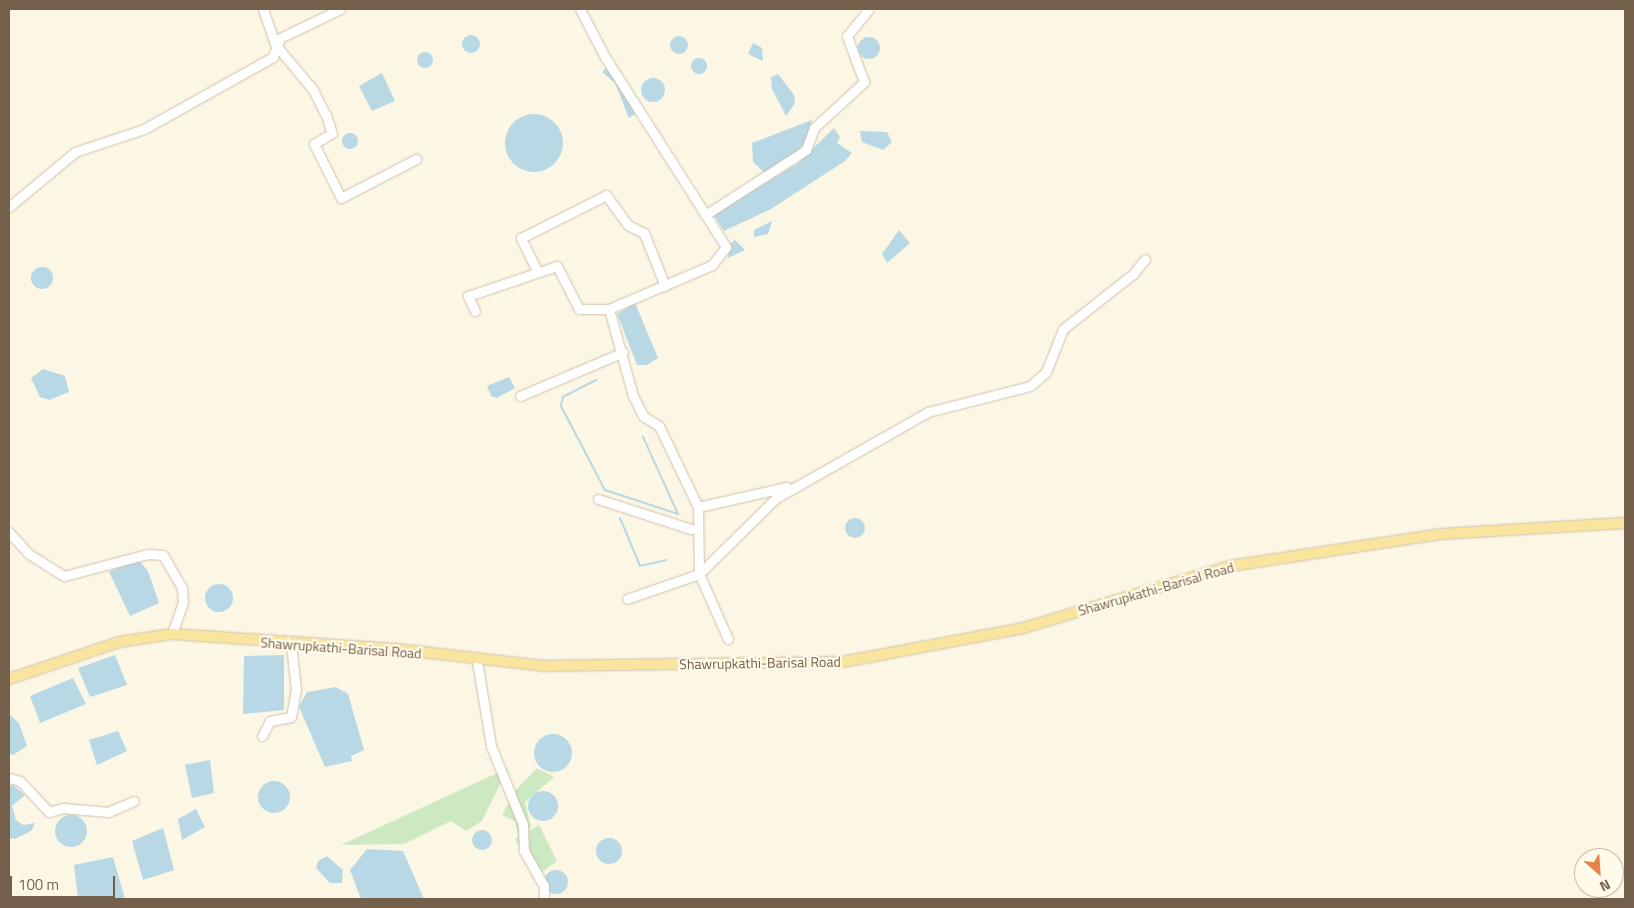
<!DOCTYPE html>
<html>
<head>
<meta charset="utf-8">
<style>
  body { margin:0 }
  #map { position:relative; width:1634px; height:908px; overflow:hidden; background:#fcf6e4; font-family:"Titillium Web",sans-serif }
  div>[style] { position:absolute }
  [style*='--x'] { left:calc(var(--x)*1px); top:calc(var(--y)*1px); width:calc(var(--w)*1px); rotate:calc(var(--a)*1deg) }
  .green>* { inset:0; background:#cce9c2 }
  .water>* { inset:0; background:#b8d8e5 }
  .round { border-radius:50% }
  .stream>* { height:2px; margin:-1px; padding:0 1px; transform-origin:1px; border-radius:1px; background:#b8d8e5 }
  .roads { filter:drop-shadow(0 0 1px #cfc1ad) drop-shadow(0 0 1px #cfc1ad) }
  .minor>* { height:9px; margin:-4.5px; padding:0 4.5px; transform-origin:4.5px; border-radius:4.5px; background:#fff }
  .major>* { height:10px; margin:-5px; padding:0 5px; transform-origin:5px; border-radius:5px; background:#f9e59d }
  span { translate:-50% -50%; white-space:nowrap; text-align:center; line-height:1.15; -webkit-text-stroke:4.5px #fffaea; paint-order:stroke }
  .street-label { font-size:14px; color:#745f4a }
  .frame { position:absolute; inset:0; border:10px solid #745f4a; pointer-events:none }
  .north { position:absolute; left:1574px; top:848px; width:50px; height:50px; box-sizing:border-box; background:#fffaea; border:1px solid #c7bcaa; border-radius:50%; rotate:154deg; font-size:14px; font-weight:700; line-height:20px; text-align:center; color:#745f4a }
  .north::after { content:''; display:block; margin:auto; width:18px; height:22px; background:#e4834a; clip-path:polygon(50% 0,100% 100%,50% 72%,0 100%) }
  .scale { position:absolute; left:10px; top:876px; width:105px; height:22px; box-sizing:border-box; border:2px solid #745f4a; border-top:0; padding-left:6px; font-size:15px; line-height:18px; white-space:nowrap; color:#745f4a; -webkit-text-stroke:4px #fffaea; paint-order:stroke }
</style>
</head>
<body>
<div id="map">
  <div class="green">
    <i style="clip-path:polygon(508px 768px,482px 821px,466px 831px,451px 821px,404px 844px,341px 845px)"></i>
    <i style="clip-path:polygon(537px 768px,554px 777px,525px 802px,531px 827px,518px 835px,515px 821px,502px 815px,515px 791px)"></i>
    <i style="clip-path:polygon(539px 825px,557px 861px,535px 877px,515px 839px)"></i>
  </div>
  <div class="water">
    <i class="round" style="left:462px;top:35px;width:18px;height:18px"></i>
    <i class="round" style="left:670px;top:36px;width:18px;height:18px"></i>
    <i class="round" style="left:858px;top:37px;width:22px;height:22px"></i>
    <i style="clip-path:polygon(753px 43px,762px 48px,763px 61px,748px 54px)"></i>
    <i class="round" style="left:417px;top:52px;width:16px;height:16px"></i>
    <i class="round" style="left:691px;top:58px;width:16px;height:16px"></i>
    <i style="clip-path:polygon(606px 68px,633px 108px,635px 114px,629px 118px,615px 83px,602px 72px)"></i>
    <i style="clip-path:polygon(382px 73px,395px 101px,372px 111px,359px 86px)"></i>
    <i style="clip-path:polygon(778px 74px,794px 95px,795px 103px,786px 116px,772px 89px,771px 77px)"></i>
    <i class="round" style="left:641px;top:78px;width:24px;height:24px"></i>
    <i class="round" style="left:505px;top:114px;width:58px;height:58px"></i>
    <i style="clip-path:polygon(812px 120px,804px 144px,793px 157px,765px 173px,753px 162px,752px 143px)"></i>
    <i style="clip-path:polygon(834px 128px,840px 137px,837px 143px,852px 153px,845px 161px,771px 209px,724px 231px,713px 214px,797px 164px)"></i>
    <i style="clip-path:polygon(860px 131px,887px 132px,892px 142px,883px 150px,862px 142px)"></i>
    <i class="round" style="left:342px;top:133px;width:16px;height:16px"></i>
    <i style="clip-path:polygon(772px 221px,768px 234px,754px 237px,754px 230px)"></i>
    <i style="clip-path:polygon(899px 230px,910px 243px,887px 263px,882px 254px)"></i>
    <i style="clip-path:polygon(735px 240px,745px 250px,728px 258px,729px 245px)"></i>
    <i class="round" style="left:31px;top:267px;width:22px;height:22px"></i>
    <i style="clip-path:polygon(635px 303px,658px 358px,647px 365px,637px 365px,617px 314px)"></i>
    <i style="clip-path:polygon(43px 369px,65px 376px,69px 392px,49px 400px,40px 397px,31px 378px)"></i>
    <i style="clip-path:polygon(509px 377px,515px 388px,497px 398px,491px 396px,487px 386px)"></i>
    <i class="round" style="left:845px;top:518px;width:20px;height:20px"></i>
    <i style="clip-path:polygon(138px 559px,148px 571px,159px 603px,130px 616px,109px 572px)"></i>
    <i class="round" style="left:205px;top:584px;width:28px;height:28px"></i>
    <i style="clip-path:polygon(115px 655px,127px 685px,90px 697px,78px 668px)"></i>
    <i style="clip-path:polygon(284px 655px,284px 710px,243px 714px,244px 656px)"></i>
    <i style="clip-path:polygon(73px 678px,86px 704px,40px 723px,30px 696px)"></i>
    <i style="clip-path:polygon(336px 687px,348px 694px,364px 750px,351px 756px,352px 761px,325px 767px,299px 707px,307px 692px)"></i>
    <i style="clip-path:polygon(9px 714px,19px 723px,27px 746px,13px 755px,9px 754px)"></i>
    <i style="clip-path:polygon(118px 731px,127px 751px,97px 765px,89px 740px)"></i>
    <i class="round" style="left:534px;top:734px;width:38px;height:38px"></i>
    <i style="clip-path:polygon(210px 760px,214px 793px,192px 798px,185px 765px)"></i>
    <i class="round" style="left:258px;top:781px;width:32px;height:32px"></i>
    <i style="clip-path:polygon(13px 785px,25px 795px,12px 806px,16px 820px,23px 825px,35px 823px,31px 831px,15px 839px,9px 838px,9px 786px)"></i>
    <i class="round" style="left:528px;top:791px;width:30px;height:30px"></i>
    <i style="clip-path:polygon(196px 809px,205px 827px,182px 840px,178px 819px)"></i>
    <i class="round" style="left:55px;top:815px;width:32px;height:32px"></i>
    <i style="clip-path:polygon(163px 828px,174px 870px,143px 880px,132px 841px)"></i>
    <i class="round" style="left:472px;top:830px;width:20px;height:20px"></i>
    <i class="round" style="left:596px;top:838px;width:26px;height:26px"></i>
    <i style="clip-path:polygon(367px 849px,403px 851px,424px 899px,361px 899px,350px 870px)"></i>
    <i style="clip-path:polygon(327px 856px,343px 870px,342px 883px,330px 883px,316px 868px,318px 861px)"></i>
    <i style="clip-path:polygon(113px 857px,125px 899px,78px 899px,74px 865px)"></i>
    <i class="round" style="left:544px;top:870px;width:24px;height:24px"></i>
  </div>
  <div class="stream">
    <i style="--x:596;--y:380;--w:37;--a:153"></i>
    <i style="--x:563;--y:397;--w:9;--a:103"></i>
    <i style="--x:561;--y:406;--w:95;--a:62.4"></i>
    <i style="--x:605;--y:490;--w:77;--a:18.2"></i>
    <i style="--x:678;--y:514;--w:85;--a:-114.4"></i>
    <i style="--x:620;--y:518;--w:52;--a:67.4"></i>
    <i style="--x:640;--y:566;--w:27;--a:-13"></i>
  </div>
  <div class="roads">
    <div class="minor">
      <i style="--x:263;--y:9;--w:37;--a:71"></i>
      <i style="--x:275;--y:44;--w:60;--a:50.4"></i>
      <i style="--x:313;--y:90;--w:28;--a:63"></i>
      <i style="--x:326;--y:115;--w:19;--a:72"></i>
      <i style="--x:332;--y:133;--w:21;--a:149"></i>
      <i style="--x:314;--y:144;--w:60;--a:63.4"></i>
      <i style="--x:341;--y:198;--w:85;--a:-27.5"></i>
      <i style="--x:580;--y:9;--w:54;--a:62.5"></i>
      <i style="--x:605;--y:57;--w:225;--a:57.5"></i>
      <i style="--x:726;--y:247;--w:23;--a:128"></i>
      <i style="--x:712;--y:265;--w:112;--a:156.9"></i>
      <i style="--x:609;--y:309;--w:90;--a:74.6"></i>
      <i style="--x:633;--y:396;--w:22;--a:63"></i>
      <i style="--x:643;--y:416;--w:19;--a:32"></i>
      <i style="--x:659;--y:426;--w:90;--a:64.3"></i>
      <i style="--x:698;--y:507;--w:67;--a:89.1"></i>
      <i style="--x:699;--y:574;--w:76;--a:160.9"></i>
      <i style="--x:9;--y:207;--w:86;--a:-39.8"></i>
      <i style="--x:75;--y:152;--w:73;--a:-18.4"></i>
      <i style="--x:144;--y:129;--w:148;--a:-29.2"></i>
      <i style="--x:273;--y:57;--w:20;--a:-70"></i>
      <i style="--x:280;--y:38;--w:67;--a:-25.8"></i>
      <i style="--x:705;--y:215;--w:120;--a:-32.8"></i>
      <i style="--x:806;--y:150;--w:23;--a:-70"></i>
      <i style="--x:814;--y:128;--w:68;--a:-42.6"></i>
      <i style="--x:864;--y:82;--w:49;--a:-110.3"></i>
      <i style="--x:847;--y:36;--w:35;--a:-51"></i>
      <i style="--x:537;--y:271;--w:37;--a:-116"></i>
      <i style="--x:521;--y:238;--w:95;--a:-26.8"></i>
      <i style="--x:606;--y:195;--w:37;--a:54"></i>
      <i style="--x:628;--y:225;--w:18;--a:27"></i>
      <i style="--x:644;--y:233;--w:57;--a:68.4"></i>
      <i style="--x:475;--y:311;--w:17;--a:-115"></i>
      <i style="--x:468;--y:296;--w:94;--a:-18.6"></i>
      <i style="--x:557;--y:266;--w:48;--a:62.9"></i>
      <i style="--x:579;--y:309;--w:30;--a:0"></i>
      <i style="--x:520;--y:396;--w:112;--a:-23.1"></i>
      <i style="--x:598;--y:499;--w:98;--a:17.9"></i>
      <i style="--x:698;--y:507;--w:91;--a:-12.7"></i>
      <i style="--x:9;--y:532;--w:30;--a:48"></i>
      <i style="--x:29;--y:554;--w:41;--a:32.2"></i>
      <i style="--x:64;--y:576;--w:87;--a:-14.7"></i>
      <i style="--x:148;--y:554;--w:15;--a:4"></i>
      <i style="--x:163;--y:555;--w:38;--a:60"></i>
      <i style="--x:182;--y:588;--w:14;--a:86"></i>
      <i style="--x:183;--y:602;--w:34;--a:109"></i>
      <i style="--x:728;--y:639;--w:71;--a:-114"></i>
      <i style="--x:699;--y:574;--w:108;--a:-44.6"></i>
      <i style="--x:776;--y:498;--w:175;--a:-29.5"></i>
      <i style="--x:928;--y:412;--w:105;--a:-14.3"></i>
      <i style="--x:1030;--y:386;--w:21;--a:-41"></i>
      <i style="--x:1046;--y:372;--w:46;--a:-68.4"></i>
      <i style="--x:1063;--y:329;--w:89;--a:-38.2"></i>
      <i style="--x:1133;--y:274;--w:19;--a:-51"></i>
      <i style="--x:477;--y:661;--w:86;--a:80.6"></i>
      <i style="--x:491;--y:746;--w:85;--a:67.9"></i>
      <i style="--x:523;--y:825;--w:26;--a:88"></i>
      <i style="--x:524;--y:851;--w:40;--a:60.3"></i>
      <i style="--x:544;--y:886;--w:13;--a:90"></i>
      <i style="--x:262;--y:736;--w:17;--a:-62"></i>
      <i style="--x:270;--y:721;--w:21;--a:-11"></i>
      <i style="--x:291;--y:717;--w:27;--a:-80"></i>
      <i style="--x:296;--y:690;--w:46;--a:-96.2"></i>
      <i style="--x:9;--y:778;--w:11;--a:15"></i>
      <i style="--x:20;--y:781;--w:42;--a:46.9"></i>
      <i style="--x:49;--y:812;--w:15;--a:-16"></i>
      <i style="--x:63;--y:808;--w:45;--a:5.1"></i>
      <i style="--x:108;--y:812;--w:28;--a:-23"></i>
    </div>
    <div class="major">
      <i style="--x:9;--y:679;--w:116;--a:-18.6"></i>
      <i style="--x:119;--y:642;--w:54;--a:-8.6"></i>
      <i style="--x:172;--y:634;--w:225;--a:3.8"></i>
      <i style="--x:397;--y:649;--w:147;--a:6.6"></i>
      <i style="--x:543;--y:666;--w:299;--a:-0.8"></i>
      <i style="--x:842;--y:662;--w:184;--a:-10.6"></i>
      <i style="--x:1023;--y:628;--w:216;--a:-16.7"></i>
      <i style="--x:1230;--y:566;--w:213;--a:-8.6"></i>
      <i style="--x:1441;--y:534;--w:184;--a:-3.4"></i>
    </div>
  </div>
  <div class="street-label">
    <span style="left:1156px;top:589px;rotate:-16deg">Shawrupkathi-Barisal Road</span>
    <span style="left:341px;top:648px;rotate:4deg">Shawrupkathi-Barisal Road</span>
    <span style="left:760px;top:663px;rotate:-1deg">Shawrupkathi-Barisal Road</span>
  </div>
  <div class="frame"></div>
  <div class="north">N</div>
  <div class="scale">100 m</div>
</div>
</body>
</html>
